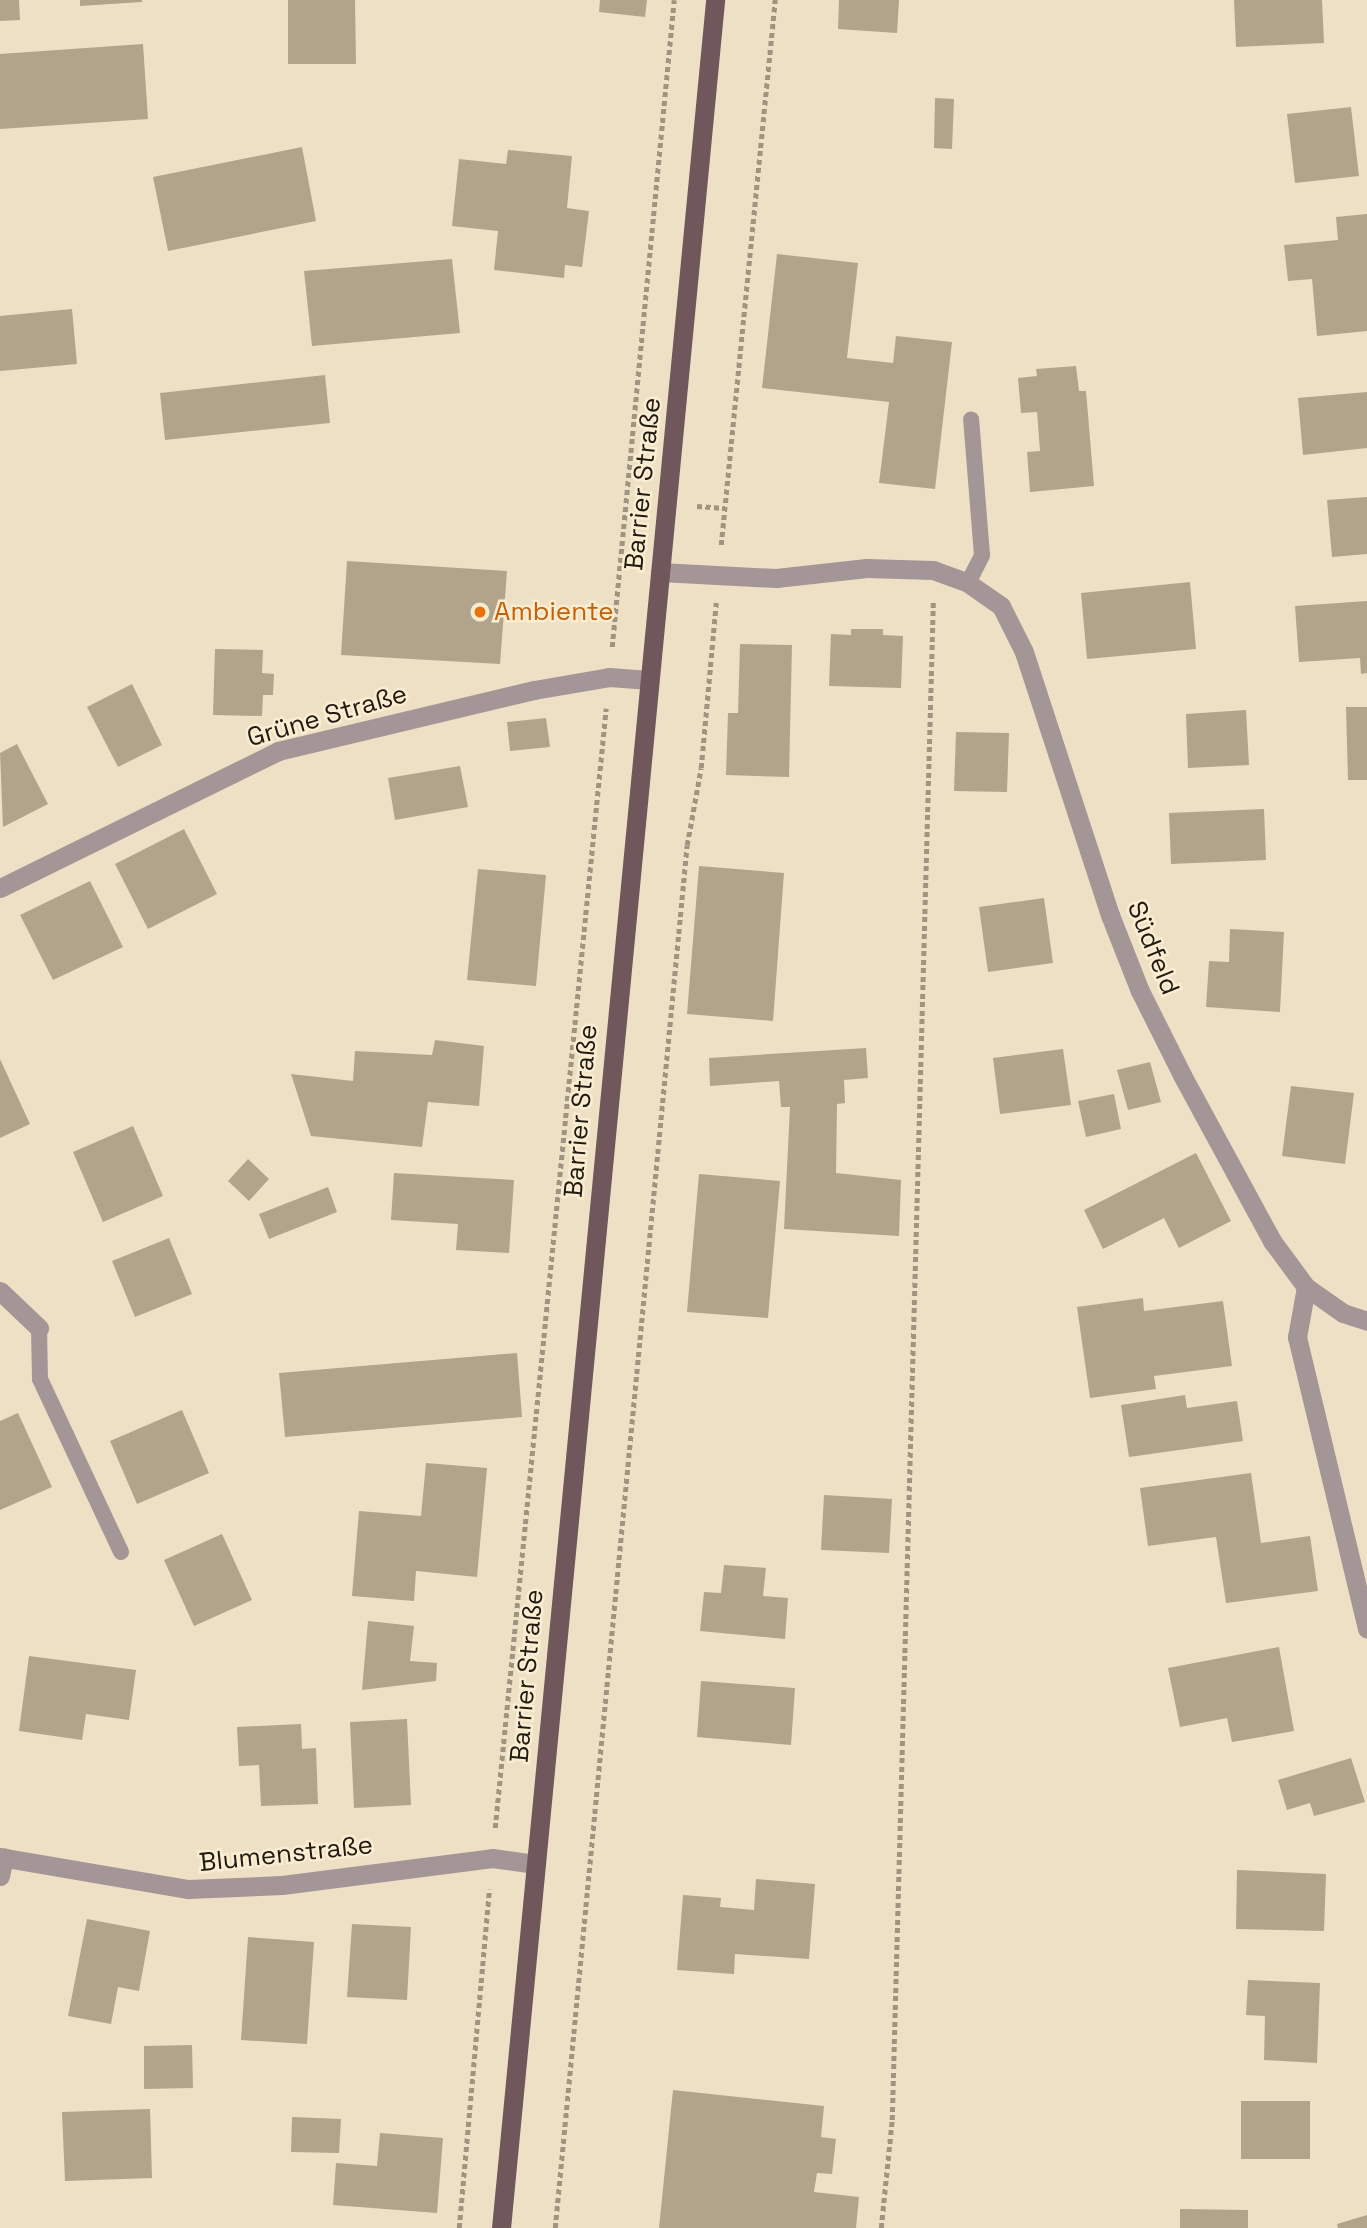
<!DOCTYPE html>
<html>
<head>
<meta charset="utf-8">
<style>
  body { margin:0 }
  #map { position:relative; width:1367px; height:2228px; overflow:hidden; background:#eee0c5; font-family:"Space Grotesk",sans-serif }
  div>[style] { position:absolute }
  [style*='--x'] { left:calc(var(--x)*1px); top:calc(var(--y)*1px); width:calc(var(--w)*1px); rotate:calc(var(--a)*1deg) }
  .building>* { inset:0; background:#b2a48a }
  .path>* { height:4.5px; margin-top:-2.25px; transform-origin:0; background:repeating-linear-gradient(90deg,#9f9480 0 5px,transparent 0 8.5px) }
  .service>* { height:16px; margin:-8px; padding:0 8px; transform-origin:8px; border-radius:8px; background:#a49597 }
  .minor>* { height:19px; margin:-9.5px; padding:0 9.5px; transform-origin:9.5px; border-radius:9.5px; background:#a49597 }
  .primary>* { height:19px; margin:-9.5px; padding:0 9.5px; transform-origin:9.5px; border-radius:9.5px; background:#70575b }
  .dots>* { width:19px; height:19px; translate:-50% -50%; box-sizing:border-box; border:4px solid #fbedd2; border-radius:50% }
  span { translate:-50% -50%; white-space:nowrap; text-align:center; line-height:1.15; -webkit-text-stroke:5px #fbedd2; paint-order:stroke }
  .street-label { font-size:26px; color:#201b11 }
  .food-label { font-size:26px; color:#c56008 }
  .left { translate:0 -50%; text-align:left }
</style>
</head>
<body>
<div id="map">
  <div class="building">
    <i style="clip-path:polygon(0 0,19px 0,20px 20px,0 21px)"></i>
    <i style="clip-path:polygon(80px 0,142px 0,142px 2px,80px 6px)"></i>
    <i style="clip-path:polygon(288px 0,355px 0,356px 64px,288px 64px)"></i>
    <i style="clip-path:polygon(600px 0,647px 0,645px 17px,599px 12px)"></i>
    <i style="clip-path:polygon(839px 0,899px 0,897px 33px,838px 29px)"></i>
    <i style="clip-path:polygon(1234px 0,1322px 0,1324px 43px,1236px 47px)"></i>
    <i style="clip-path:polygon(143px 44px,148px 119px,0 129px,0 54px)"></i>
    <i style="clip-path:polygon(935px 98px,954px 99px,952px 149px,934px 148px)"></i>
    <i style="clip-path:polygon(1351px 107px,1359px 176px,1295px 183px,1287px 114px)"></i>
    <i style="clip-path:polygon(302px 147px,316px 221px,168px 251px,153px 177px)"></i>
    <i style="clip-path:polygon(508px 150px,572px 156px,567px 208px,589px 211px,582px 267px,565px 265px,564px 278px,494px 270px,498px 231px,452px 226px,459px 159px,506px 164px)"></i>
    <i style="clip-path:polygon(1367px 214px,1367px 331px,1317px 336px,1312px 279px,1288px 281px,1284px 245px,1338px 240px,1336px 217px)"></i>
    <i style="clip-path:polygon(777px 254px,858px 263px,847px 358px,893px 363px,896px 336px,952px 342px,935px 489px,879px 483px,889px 402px,762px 388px)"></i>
    <i style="clip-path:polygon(452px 259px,460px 333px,312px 346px,304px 271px)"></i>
    <i style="clip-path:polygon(72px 309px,77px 364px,0 371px,0 316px)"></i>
    <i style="clip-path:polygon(1076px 366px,1079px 391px,1086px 391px,1094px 486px,1030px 492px,1027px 452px,1040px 451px,1037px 412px,1021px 413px,1018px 378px,1037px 376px,1036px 369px)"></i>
    <i style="clip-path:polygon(325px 375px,330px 423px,165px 440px,160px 393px)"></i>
    <i style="clip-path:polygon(1367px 392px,1367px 448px,1303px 455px,1298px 398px)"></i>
    <i style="clip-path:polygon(1367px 497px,1367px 554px,1332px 557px,1327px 500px)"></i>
    <i style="clip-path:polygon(347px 561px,507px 571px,500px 664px,341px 655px)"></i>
    <i style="clip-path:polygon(1190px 582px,1196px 649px,1087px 659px,1081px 593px)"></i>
    <i style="clip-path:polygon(1367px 601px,1367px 673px,1361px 674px,1360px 658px,1299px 662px,1295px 606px)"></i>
    <i style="clip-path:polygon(851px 629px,883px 629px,883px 635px,903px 636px,901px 688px,829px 686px,831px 634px,851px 635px)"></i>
    <i style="clip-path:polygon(740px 644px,792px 645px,789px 777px,726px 775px,728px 713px,738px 713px)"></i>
    <i style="clip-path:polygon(215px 649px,263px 650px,262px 673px,274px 674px,273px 695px,263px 695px,262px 716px,213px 715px)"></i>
    <i style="clip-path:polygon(132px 684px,162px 745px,118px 767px,87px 707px)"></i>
    <i style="clip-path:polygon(1346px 707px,1367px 707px,1367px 780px,1348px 780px)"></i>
    <i style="clip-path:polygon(1246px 710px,1249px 765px,1188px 768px,1186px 714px)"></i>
    <i style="clip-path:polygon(546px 718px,550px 747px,510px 751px,507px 722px)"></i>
    <i style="clip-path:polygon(956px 732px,1009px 733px,1007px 792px,954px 791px)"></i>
    <i style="clip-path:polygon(17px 744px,48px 804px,3px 827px,0 753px)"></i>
    <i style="clip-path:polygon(460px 766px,468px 807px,395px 820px,388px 778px)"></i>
    <i style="clip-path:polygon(1264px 809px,1266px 860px,1171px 864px,1169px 813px)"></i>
    <i style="clip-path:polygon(184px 829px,217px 894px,148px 929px,115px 864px)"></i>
    <i style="clip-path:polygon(699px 866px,784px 873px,773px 1021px,687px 1014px)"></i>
    <i style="clip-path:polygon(478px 869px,546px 875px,536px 986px,467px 980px)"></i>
    <i style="clip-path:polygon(90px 881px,123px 947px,53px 980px,20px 915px)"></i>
    <i style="clip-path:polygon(1044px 898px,1053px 963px,988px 972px,979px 907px)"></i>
    <i style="clip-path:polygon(1230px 929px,1284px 932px,1280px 1012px,1206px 1007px,1209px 961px,1229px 962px)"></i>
    <i style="clip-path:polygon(435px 1040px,484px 1046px,479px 1106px,428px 1102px,422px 1147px,311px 1136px,291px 1074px,353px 1081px,355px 1051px,432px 1055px)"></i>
    <i style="clip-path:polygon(866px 1048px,868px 1078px,844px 1080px,845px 1103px,837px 1104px,836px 1173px,901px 1180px,899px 1236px,784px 1229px,790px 1107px,781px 1107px,779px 1081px,710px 1086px,709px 1058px)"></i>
    <i style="clip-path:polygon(1063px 1049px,1071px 1105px,1000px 1114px,993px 1058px)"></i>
    <i style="clip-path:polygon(0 1059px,30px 1124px,0 1138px)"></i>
    <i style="clip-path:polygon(1150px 1062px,1161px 1102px,1128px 1110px,1117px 1070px)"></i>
    <i style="clip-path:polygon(1291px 1086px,1354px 1093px,1345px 1164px,1282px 1156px)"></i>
    <i style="clip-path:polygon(1114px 1094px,1121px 1129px,1086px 1137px,1078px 1101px)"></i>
    <i style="clip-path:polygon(133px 1126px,163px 1196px,103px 1222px,73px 1152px)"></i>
    <i style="clip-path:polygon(1196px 1153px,1231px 1221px,1179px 1248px,1164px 1218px,1103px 1249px,1084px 1210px)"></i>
    <i style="clip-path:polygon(248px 1159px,269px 1179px,249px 1201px,228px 1181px)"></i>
    <i style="clip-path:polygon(394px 1173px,514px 1180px,509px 1253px,456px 1250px,458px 1224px,391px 1220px)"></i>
    <i style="clip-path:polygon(699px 1174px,780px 1181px,768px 1318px,687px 1312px)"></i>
    <i style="clip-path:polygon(328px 1187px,337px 1212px,269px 1239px,259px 1214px)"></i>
    <i style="clip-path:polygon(169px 1238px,192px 1294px,135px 1317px,112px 1261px)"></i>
    <i style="clip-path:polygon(1143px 1298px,1144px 1311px,1223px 1301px,1232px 1366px,1154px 1376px,1156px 1389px,1090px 1398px,1077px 1307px)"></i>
    <i style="clip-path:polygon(517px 1353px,522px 1417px,285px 1437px,279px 1373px)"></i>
    <i style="clip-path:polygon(1185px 1395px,1187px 1408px,1237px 1401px,1243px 1441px,1129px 1457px,1121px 1405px)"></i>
    <i style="clip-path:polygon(182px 1410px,209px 1473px,137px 1504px,110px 1441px)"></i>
    <i style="clip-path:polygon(18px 1413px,52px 1487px,0 1510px,0 1421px)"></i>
    <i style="clip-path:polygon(426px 1463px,487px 1468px,477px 1577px,416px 1571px,414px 1601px,352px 1596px,359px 1511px,421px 1516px)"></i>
    <i style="clip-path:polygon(1251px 1473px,1261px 1543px,1310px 1536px,1318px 1591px,1226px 1603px,1216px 1537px,1148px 1546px,1140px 1488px)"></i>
    <i style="clip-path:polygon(824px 1495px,892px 1499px,889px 1553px,821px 1550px)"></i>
    <i style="clip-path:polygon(222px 1534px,252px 1600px,194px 1626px,164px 1560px)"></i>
    <i style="clip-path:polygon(724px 1565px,766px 1568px,763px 1596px,788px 1598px,785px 1639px,700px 1631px,704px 1592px,721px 1593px)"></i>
    <i style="clip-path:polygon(368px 1621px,414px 1626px,410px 1661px,437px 1663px,436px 1681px,362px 1690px)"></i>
    <i style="clip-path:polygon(1279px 1647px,1294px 1731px,1232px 1742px,1227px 1718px,1180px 1727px,1168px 1668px)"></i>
    <i style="clip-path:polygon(29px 1656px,136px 1670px,129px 1720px,86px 1714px,82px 1740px,19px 1731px)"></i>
    <i style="clip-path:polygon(701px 1681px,795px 1688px,791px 1745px,697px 1737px)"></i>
    <i style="clip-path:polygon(407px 1719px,411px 1805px,354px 1808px,350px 1722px)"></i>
    <i style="clip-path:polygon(301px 1724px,302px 1749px,316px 1748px,318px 1804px,261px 1806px,259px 1765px,239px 1766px,237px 1727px)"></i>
    <i style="clip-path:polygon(1351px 1758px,1365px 1802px,1314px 1816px,1310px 1803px,1287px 1810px,1278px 1780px)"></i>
    <i style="clip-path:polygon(1237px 1870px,1326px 1874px,1324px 1931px,1236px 1929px)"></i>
    <i style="clip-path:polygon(756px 1879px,815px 1884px,809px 1959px,735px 1954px,734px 1974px,677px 1970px,683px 1895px,721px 1898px,720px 1907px,754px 1910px)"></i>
    <i style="clip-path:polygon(87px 1919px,150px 1931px,139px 1991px,118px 1987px,111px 2024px,68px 2016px)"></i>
    <i style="clip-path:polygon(352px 1924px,411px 1927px,407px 2000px,347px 1997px)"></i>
    <i style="clip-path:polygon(248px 1937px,314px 1942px,307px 2044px,241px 2040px)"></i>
    <i style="clip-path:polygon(1248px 1980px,1320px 1983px,1317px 2063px,1264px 2060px,1265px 2016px,1246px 2015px)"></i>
    <i style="clip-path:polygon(192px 2045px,193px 2088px,144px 2089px,144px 2046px)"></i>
    <i style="clip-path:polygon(673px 2090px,824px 2106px,821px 2137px,836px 2139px,832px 2174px,817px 2173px,814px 2192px,859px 2197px,856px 2228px,659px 2228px)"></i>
    <i style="clip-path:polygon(1241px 2101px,1310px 2101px,1310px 2159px,1241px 2159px)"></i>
    <i style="clip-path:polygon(150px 2109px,152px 2178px,65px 2181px,62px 2112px)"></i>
    <i style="clip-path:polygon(292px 2117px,341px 2119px,339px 2153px,291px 2152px)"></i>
    <i style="clip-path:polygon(380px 2133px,443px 2138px,437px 2213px,333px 2205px,336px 2163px,377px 2166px)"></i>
    <i style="clip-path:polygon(1180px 2209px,1248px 2210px,1248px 2228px,1180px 2228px)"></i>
    <i style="clip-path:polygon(1367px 2215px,1367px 2228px,1338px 2228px,1337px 2224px)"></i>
  </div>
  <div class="path">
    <i style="--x:697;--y:506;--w:28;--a:4"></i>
    <i style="--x:721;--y:545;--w:548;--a:-84.34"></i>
    <i style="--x:612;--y:647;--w:650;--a:-84.53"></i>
    <i style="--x:495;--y:1828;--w:1125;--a:-84.34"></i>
    <i style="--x:459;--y:2228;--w:340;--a:-84.9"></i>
    <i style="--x:555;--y:2228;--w:1389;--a:-84.55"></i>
    <i style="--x:687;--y:845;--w:78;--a:-79.7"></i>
    <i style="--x:701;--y:768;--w:166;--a:-84.8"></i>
    <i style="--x:881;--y:2228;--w:109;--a:-84.2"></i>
    <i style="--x:892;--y:2120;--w:1519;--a:-88.45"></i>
  </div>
  <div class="service">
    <i style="--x:968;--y:583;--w:31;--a:-63"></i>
    <i style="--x:982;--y:555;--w:136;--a:-94.6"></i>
    <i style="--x:39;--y:1328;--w:51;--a:88.9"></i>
    <i style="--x:40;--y:1379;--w:191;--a:64.9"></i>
  </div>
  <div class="minor">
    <i style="--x:660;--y:572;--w:116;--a:3"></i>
    <i style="--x:776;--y:578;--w:91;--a:-6.3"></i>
    <i style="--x:866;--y:568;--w:67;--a:1.7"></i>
    <i style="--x:933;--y:570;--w:37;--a:20"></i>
    <i style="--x:968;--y:583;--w:40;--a:34.9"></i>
    <i style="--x:1001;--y:606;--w:51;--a:63.4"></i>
    <i style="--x:1024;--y:652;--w:277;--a:71.9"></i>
    <i style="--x:1110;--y:915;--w:82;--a:68.5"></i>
    <i style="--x:1140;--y:991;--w:94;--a:63.4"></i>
    <i style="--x:1182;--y:1075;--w:189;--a:61.5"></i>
    <i style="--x:1272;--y:1241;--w:57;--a:53.5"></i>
    <i style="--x:1306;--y:1287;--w:45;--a:35.1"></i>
    <i style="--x:1343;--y:1313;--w:25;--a:18"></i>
    <i style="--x:0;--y:888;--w:310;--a:-26.2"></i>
    <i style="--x:278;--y:751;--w:263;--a:-13.4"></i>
    <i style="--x:534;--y:690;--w:76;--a:-9.8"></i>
    <i style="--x:609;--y:677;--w:40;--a:4.3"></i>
    <i style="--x:1306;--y:1287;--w:51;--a:100.2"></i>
    <i style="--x:1297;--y:1337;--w:300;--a:76.5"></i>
    <i style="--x:0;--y:1291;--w:54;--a:43.5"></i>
    <i style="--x:0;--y:1857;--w:191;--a:9.7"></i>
    <i style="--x:188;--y:1889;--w:94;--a:-2.4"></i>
    <i style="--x:282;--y:1885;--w:212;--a:-7.3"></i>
    <i style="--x:492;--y:1858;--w:44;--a:7.8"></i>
    <i style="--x:0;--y:1876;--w:19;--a:-78"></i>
  </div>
  <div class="primary">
    <i style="--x:501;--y:2228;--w:2238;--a:-84.51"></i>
  </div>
  <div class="dots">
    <i style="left:480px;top:612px;background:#e8710a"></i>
  </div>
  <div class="street-label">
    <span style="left:643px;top:484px;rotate:-84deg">Barrier Straße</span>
    <span style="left:327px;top:716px;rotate:-16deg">Grüne Straße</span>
    <span style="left:1153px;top:948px;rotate:68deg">Südfeld</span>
    <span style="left:581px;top:1111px;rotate:-85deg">Barrier Straße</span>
    <span style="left:527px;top:1676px;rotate:-85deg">Barrier Straße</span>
    <span style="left:286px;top:1854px;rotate:-6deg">Blumenstraße</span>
  </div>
  <div class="food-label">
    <span class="left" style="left:494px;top:612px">Ambiente</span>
  </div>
</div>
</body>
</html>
